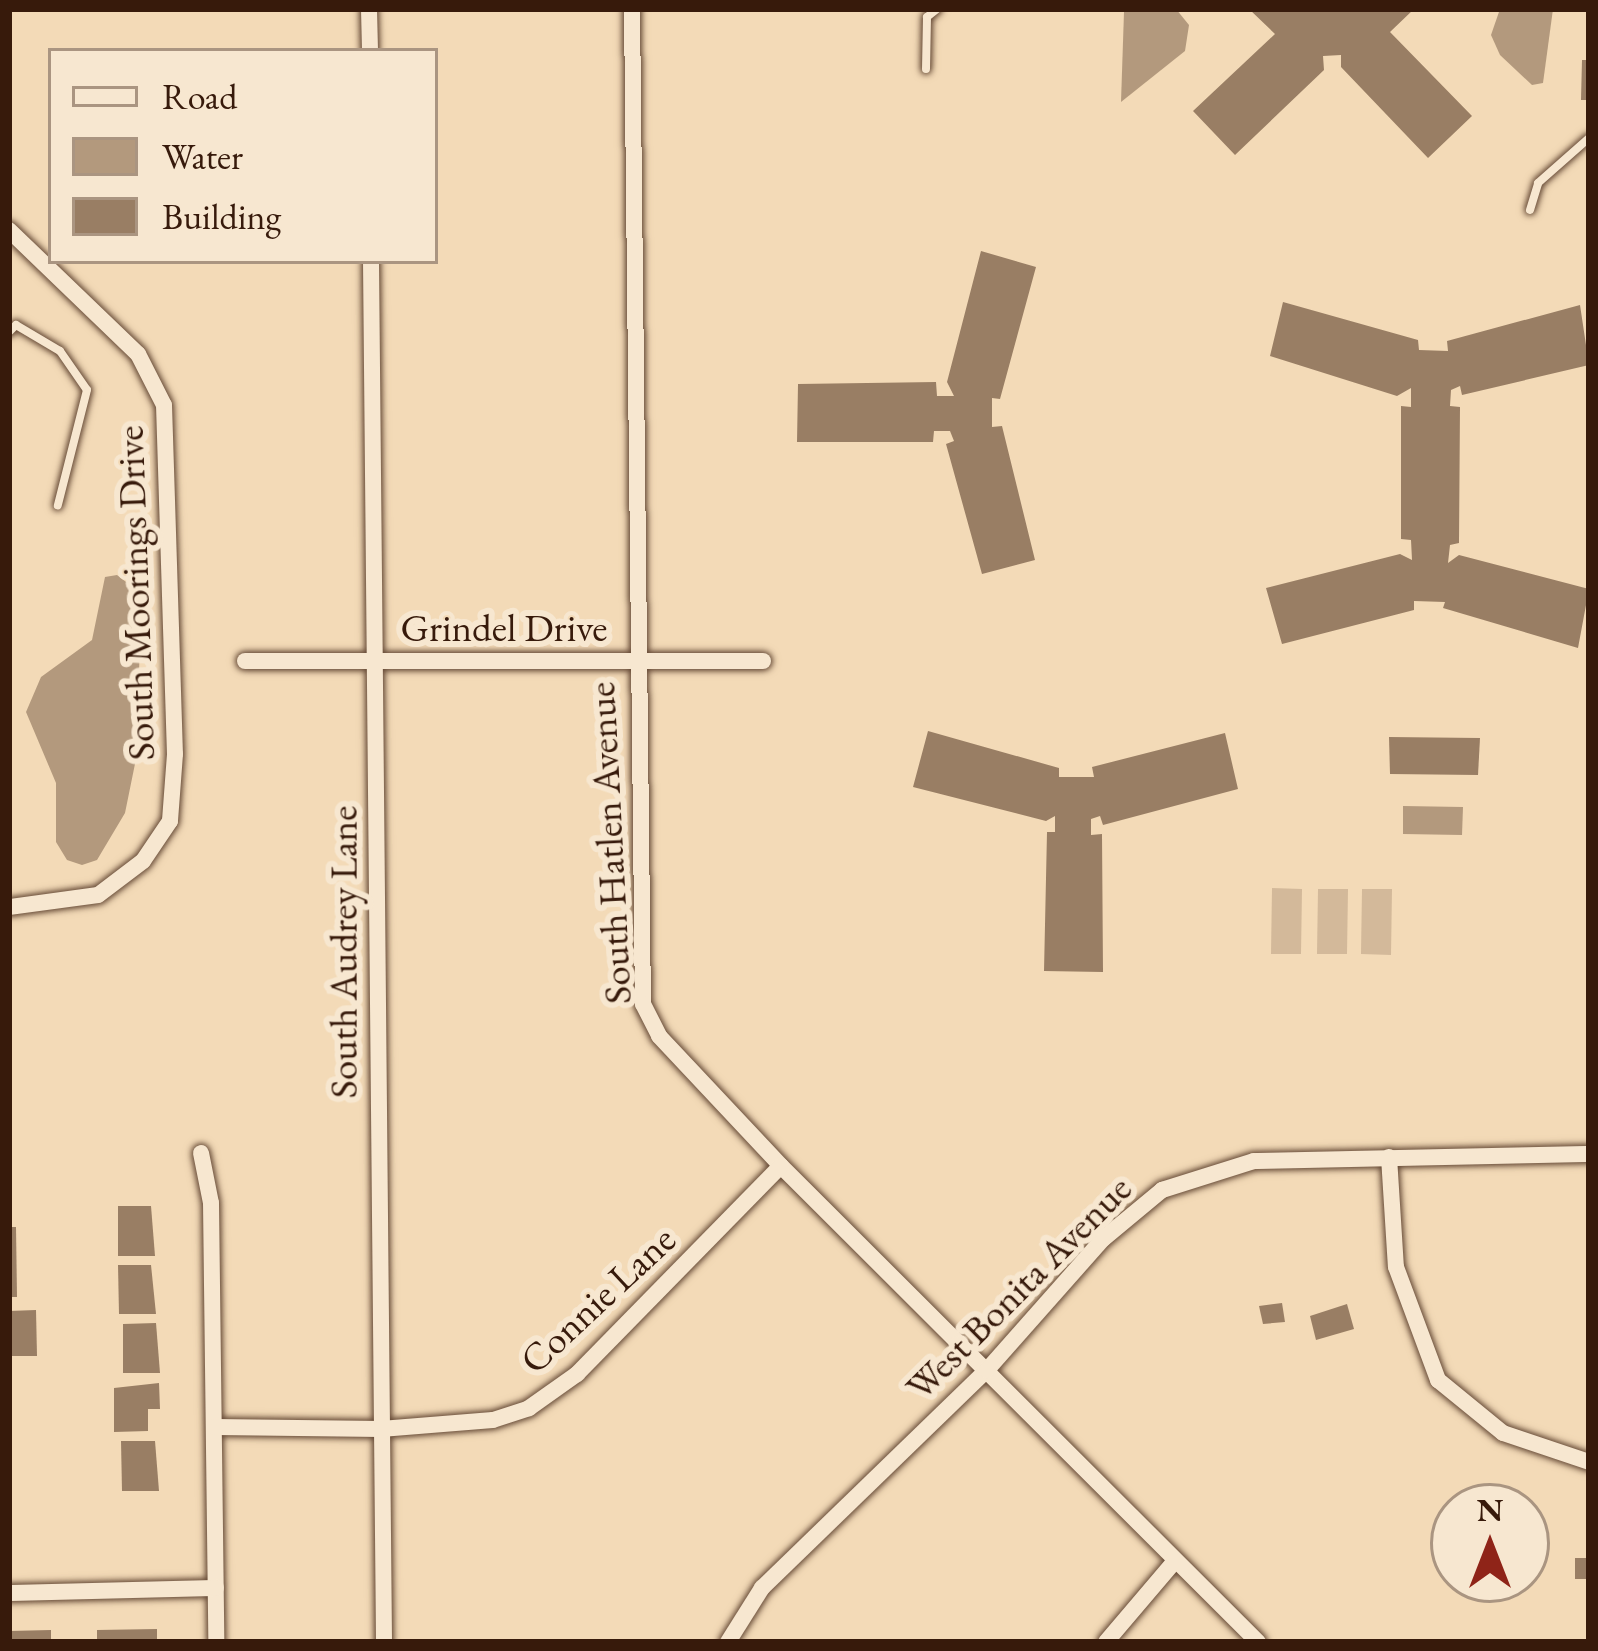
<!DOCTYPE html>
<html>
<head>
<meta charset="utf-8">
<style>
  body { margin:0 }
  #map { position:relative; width:1598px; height:1651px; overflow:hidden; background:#f3dab7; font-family:"EB Garamond",serif }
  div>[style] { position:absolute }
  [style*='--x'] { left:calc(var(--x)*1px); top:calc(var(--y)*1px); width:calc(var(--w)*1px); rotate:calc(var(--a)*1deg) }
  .green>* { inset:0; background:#d3b99a }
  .water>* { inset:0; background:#b3997d }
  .building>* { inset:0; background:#997e64 }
  .roads { filter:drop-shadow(0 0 3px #664a36) drop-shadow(0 0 3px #664a36) }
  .service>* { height:8px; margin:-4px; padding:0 4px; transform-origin:4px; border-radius:4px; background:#f7e7d0 }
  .minor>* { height:16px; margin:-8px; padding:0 8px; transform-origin:8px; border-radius:8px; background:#f7e7d0 }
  span { translate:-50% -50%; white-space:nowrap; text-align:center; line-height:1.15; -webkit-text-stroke:12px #f7e7d0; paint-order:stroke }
  .street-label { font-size:39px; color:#371a0b }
  .frame { position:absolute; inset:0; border:12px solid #371a0b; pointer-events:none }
  .legend { position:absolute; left:48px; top:48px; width:390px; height:216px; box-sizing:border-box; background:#f7e7d0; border:3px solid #aa9581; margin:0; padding:15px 21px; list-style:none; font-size:36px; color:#371a0b }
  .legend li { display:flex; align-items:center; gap:24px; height:60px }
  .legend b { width:60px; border:3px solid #aa9581 }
  .north { position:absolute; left:1430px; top:1483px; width:120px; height:120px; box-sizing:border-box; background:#f7e7d0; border:3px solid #aa9581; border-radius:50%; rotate:0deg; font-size:33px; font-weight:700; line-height:48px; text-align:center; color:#371a0b }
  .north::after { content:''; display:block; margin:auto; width:42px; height:54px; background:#8f2418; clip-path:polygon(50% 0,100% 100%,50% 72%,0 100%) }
</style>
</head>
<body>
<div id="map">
  <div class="green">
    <i style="clip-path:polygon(1272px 888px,1302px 889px,1301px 954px,1271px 954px)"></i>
    <i style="clip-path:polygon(1318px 889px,1348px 889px,1347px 954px,1317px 954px)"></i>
    <i style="clip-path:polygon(1362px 889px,1392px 889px,1391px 955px,1361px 954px)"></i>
  </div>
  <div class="water">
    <i style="clip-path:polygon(1176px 9px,1189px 25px,1185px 51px,1121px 102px,1124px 12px)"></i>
    <i style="clip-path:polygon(1500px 9px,1553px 9px,1543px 83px,1532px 85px,1500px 55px,1491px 35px)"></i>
    <i style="clip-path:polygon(117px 575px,130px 585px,140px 635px,137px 754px,125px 813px,97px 860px,82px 865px,67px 860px,56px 842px,56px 783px,26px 712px,41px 677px,92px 640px,105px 577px)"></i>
    <i style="clip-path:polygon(1403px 806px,1463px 807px,1462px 835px,1403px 834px)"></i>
  </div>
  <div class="building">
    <i style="clip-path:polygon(1249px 9px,1414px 9px,1390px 32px,1472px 116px,1428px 158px,1341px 67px,1341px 55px,1323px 56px,1324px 70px,1235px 155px,1193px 111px,1275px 34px)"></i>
    <i style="clip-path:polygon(1582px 60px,1589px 60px,1589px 100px,1581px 100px)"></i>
    <i style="clip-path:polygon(981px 251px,1036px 267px,1000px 399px,992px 398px,992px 427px,1002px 426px,1035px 560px,982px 574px,946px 444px,954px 441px,950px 431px,934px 431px,933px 442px,797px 442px,798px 384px,936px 382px,937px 396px,954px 396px,947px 382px)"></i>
    <i style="clip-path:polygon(1283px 302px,1418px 340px,1419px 350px,1448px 351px,1447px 341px,1580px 305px,1589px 365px,1462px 395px,1460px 386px,1451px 390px,1450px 406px,1460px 407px,1459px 543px,1450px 545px,1448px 563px,1459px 555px,1589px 589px,1578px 648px,1443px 608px,1445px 602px,1414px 601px,1414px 610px,1282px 644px,1266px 588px,1400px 554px,1412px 560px,1411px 540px,1401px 539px,1401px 406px,1411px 407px,1411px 388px,1397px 396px,1270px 356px)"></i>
    <i style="clip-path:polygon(928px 731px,1059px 768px,1059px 777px,1094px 777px,1092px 767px,1225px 733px,1238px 789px,1103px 825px,1100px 816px,1091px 819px,1091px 835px,1102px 834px,1103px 972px,1044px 971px,1047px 832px,1055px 832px,1055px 816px,1046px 821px,913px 787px)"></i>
    <i style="clip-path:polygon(1389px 737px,1480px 738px,1478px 775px,1390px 774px)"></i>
    <i style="clip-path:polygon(118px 1206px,151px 1206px,155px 1256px,118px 1256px)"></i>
    <i style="clip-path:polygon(9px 1227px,16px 1227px,17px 1297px,9px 1297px)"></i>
    <i style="clip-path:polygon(118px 1265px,151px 1265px,156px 1314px,119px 1314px)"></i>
    <i style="clip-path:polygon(1282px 1303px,1285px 1322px,1263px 1324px,1259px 1306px)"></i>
    <i style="clip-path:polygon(1347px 1304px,1354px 1329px,1316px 1340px,1310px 1316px)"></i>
    <i style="clip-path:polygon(36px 1310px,37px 1356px,9px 1356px,9px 1311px)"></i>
    <i style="clip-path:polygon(156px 1323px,160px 1373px,123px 1373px,123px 1324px)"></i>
    <i style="clip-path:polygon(159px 1383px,160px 1409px,148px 1409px,148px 1431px,114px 1432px,114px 1388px)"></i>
    <i style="clip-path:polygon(121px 1441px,155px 1441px,159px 1491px,122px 1491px)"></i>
    <i style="clip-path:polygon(1575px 1558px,1589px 1558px,1589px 1579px,1575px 1579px)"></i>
    <i style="clip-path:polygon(157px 1629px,157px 1642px,97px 1642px,97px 1630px)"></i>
    <i style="clip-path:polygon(51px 1630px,51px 1642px,9px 1642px,9px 1631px)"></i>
  </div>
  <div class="roads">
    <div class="service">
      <i style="--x:926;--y:69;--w:52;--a:-88.9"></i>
      <i style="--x:927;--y:17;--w:13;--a:-39"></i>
      <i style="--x:1530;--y:210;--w:28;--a:-73"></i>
      <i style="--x:1538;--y:183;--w:68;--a:-41.4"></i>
      <i style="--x:9;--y:332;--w:10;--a:-45"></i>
      <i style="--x:16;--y:325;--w:51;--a:30.6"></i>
      <i style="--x:60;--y:351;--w:47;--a:55.3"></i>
      <i style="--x:87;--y:390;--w:119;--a:104.2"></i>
    </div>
    <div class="minor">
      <i style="--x:369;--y:9;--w:42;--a:88.6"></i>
      <i style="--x:632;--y:9;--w:995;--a:89.37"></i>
      <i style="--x:643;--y:1004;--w:36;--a:63"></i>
      <i style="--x:659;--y:1036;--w:178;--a:46.8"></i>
      <i style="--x:781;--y:1166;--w:674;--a:44.94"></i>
      <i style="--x:9;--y:230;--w:179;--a:43.9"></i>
      <i style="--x:138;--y:354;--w:57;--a:63"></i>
      <i style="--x:164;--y:405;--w:349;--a:88.2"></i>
      <i style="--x:175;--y:754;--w:67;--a:94.3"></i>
      <i style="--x:170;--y:821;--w:48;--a:124"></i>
      <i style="--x:143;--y:861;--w:56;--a:142.9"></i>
      <i style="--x:98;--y:895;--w:90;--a:172.3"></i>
      <i style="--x:371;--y:261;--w:1381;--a:89.46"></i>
      <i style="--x:245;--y:661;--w:518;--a:0"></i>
      <i style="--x:201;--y:1153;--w:51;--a:78.7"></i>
      <i style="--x:211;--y:1203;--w:439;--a:89.3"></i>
      <i style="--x:1389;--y:1157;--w:110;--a:86.4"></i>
      <i style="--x:1396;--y:1267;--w:121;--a:69.6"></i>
      <i style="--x:1438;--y:1380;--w:84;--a:39.2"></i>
      <i style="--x:1503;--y:1433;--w:91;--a:18.6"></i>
      <i style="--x:215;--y:1427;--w:166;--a:0.7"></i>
      <i style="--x:381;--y:1429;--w:112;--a:-4.6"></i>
      <i style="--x:493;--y:1420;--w:38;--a:-18"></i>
      <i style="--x:529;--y:1408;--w:59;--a:-35.3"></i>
      <i style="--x:577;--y:1374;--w:291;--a:-45.6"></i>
      <i style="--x:9;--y:1593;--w:207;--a:-1.4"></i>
      <i style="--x:728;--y:1642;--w:64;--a:-57.8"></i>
      <i style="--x:762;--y:1588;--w:313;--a:-44.1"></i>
      <i style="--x:987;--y:1370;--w:175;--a:-48.5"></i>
      <i style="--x:1103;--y:1239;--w:77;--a:-39.7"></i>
      <i style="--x:1162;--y:1190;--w:96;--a:-17.5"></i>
      <i style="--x:1254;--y:1161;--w:335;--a:-1.2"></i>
      <i style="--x:1106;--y:1642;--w:105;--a:-49.6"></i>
    </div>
  </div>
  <div class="street-label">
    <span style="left:136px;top:593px;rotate:-92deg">South Moorings Drive</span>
    <span style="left:504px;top:628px">Grindel Drive</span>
    <span style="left:610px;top:843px;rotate:-93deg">South Hatlen Avenue</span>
    <span style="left:344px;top:952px;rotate:-90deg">South Audrey Lane</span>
    <span style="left:1019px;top:1288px;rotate:-45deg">West Bonita Avenue</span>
    <span style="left:598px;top:1300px;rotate:-43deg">Connie Lane</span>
  </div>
  <div class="frame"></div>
  <ul class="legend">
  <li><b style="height:15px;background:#f7e7d0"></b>Road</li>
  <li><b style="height:33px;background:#b3997d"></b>Water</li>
  <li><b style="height:33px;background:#997e64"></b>Building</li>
  </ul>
  <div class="north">N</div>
</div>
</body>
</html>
